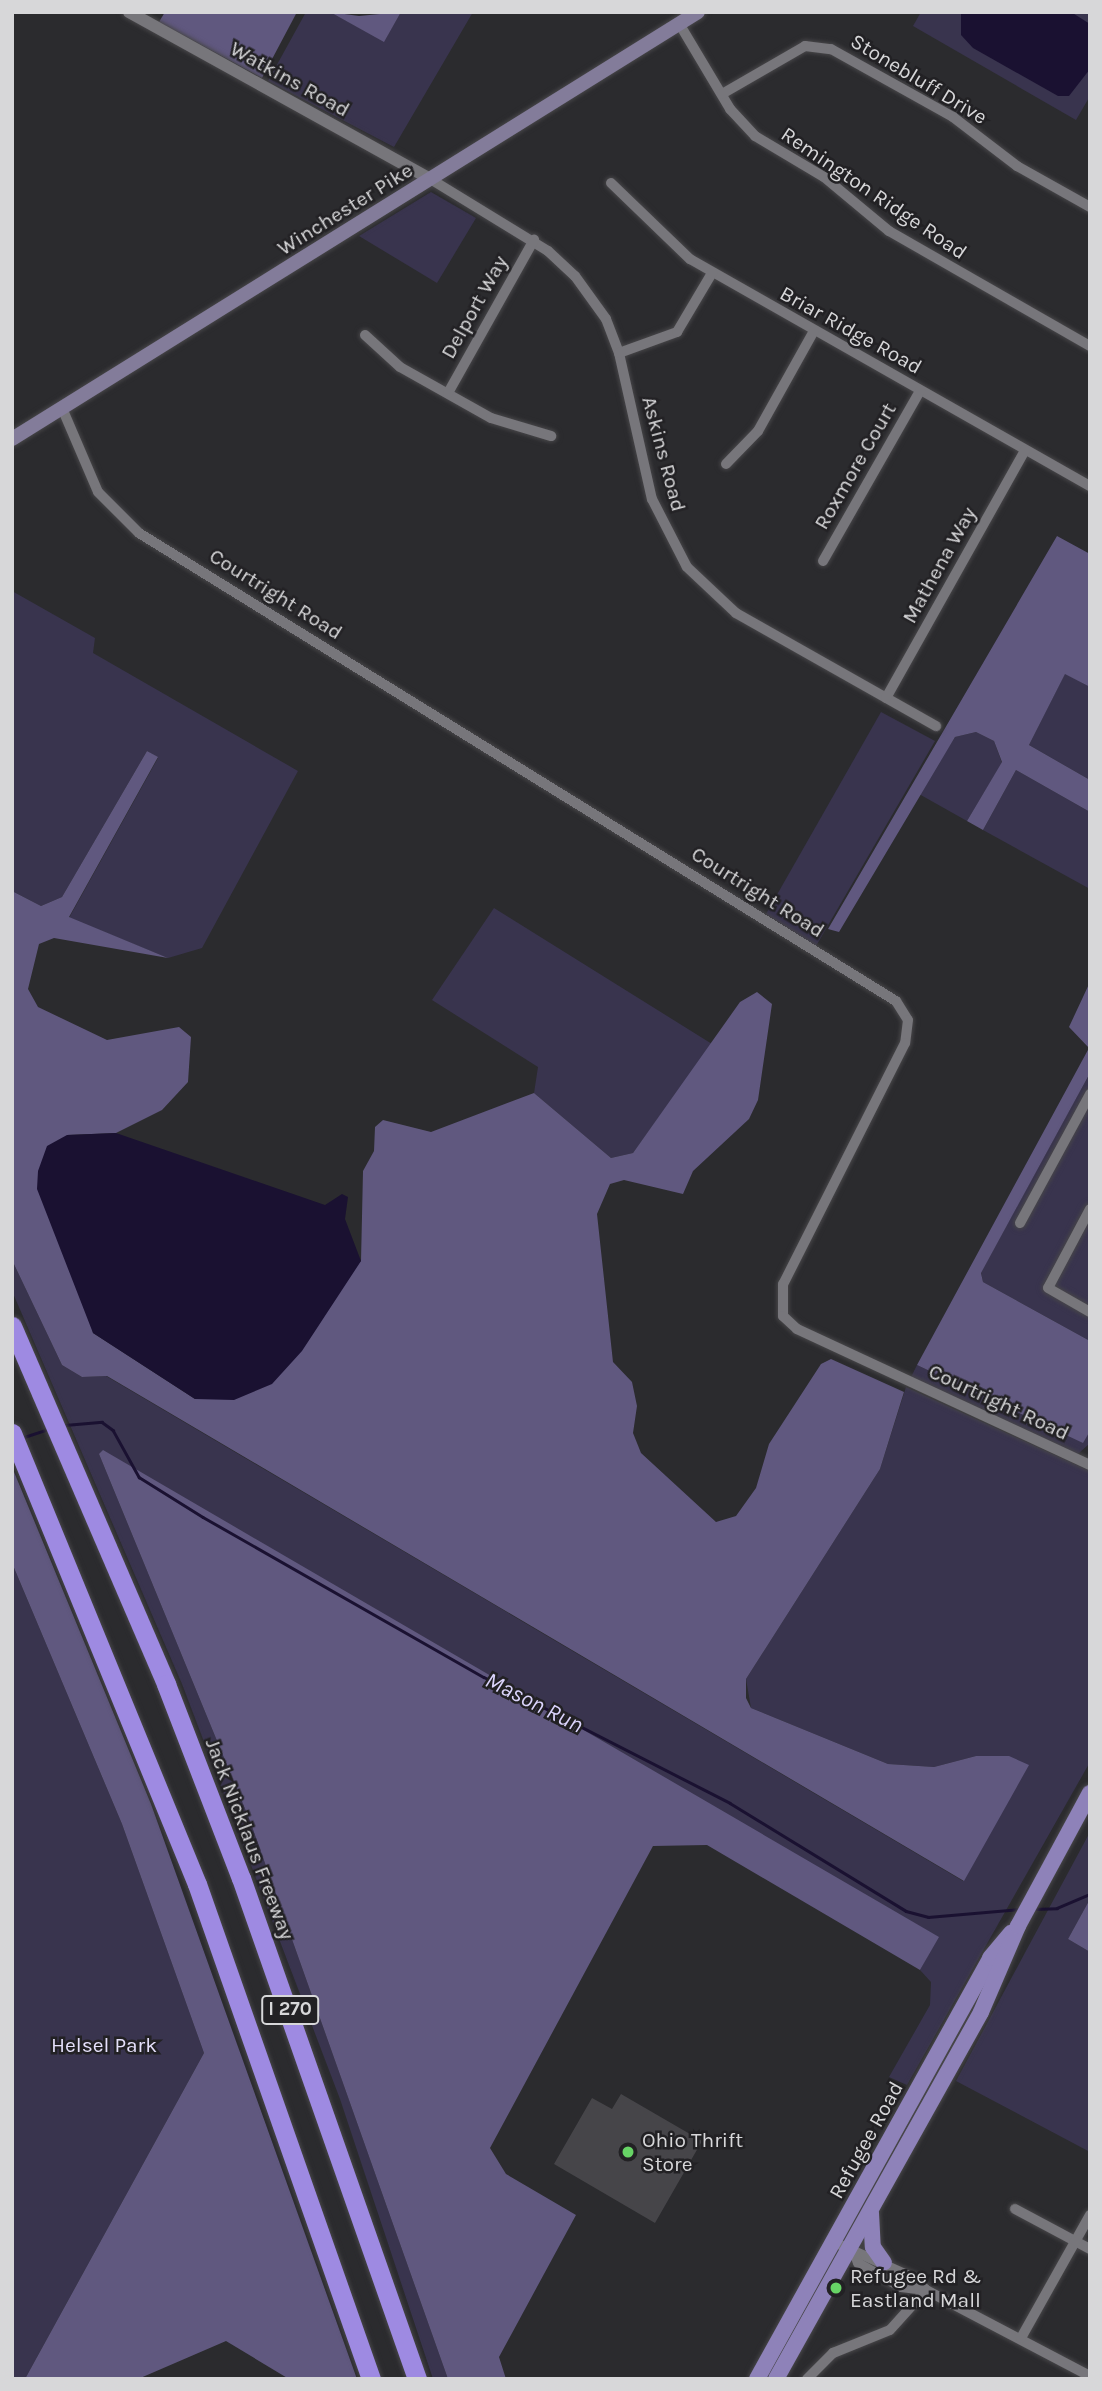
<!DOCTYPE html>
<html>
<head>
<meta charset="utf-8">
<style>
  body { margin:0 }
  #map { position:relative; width:1102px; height:2391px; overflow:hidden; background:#2b2b2e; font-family:Karla,sans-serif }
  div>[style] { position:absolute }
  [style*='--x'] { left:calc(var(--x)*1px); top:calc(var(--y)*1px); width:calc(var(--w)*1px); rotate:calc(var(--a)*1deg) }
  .green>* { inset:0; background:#39344e }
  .forest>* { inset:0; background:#60587f }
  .water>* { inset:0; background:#1a1131 }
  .stream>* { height:2.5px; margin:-1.25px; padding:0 1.25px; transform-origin:1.25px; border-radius:1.25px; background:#1a1131 }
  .building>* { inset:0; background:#464549 }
  .roads { filter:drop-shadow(0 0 2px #474649) drop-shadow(0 0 2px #474649) }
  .minor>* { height:10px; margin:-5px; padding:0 5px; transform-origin:5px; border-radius:5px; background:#77767b }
  .tertiary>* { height:12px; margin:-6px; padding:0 6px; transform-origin:6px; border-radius:6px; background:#77767b }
  .secondary>* { height:14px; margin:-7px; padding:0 7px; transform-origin:7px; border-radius:7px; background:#837c9a }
  .primary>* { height:16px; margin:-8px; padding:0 8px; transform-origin:8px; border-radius:8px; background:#8e82b9 }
  .motorway>* { height:19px; margin:-9.5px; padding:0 9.5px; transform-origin:9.5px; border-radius:9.5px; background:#9e8ae2 }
  .dots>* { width:19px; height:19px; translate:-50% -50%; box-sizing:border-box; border:4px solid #222124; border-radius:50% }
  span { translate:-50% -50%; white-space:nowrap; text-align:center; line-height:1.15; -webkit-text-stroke:5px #222124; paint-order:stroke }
  .shield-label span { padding:2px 5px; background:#222124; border:2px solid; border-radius:5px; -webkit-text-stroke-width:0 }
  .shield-label { font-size:19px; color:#d7d7d9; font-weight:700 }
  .street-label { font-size:21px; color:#d7d7d9 }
  .park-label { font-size:21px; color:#e5e0fb }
  .poi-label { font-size:21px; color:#d7d7d9 }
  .left { translate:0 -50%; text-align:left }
  .water-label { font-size:23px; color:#dbd4fc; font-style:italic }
  .frame { position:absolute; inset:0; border:14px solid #d7d7d9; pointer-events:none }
</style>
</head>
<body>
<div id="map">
  <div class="green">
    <i style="clip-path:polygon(306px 12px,330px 12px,384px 41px,401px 12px,473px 12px,394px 147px,268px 81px)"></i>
    <i style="clip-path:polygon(921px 12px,1090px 12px,1090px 96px,1076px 120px,913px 26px)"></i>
    <i style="clip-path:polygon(431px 192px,476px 218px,437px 283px,359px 236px)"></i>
    <i style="clip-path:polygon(12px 591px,95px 638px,93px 653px,298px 771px,202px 948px,168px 958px,69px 918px,158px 758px,147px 751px,62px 897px,41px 906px,12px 891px)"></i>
    <i style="clip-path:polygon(1065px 673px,1090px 687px,1090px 780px,1029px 745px)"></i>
    <i style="clip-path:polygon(881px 712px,935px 741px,816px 946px,766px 914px)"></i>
    <i style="clip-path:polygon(976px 732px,994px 741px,1002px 763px,967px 821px,919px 794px,955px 737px)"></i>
    <i style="clip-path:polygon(1016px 770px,1090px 812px,1090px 889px,983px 830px)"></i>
    <i style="clip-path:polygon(494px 908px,712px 1044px,633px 1153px,611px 1158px,534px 1093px,538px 1067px,432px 1000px)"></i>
    <i style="clip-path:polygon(1090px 1073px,1090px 1341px,983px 1282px,981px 1272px)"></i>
    <i style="clip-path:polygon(12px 1260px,62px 1365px,82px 1377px,106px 1376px,963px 1881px,1028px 1765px,976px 1756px,934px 1767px,888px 1764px,751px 1708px,746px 1679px,880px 1469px,906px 1387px,1090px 1471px,1090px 1762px,907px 2085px,889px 2077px,930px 2005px,931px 1982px,920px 1970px,938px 1937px,99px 1454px,250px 1821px,448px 2379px,433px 2379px,340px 2099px,182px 1684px,12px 1291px)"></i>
    <i style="clip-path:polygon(917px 1365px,1083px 1442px,1090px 1431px,1090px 1443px,1078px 1454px,911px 1377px)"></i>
    <i style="clip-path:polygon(12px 1563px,122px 1824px,204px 2053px,25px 2379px,12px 2379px)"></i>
    <i style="clip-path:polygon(1090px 1832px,1090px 1899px,1068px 1939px,1090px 1952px,1090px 2152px,956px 2081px)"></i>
  </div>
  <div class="forest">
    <i style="clip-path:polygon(165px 12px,297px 12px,262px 78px,159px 22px)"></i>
    <i style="clip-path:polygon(330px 12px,359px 16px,401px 12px,384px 42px)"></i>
    <i style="clip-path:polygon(1057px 536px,1090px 554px,1090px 687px,1065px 674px,1029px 745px,1090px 780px,1090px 812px,1016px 770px,983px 830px,967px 821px,1002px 762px,994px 741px,976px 732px,955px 737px,839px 932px,828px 929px)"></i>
    <i style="clip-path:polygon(147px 751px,158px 757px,69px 917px,168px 958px,54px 938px,39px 944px,28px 989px,38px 1007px,107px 1040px,179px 1027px,191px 1037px,188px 1082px,162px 1110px,116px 1133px,67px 1135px,93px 1333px,195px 1399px,361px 1261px,363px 1171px,374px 1151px,375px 1127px,383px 1120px,431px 1132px,534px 1093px,611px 1158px,633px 1153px,740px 1002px,757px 992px,772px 1004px,758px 1100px,749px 1119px,693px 1171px,683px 1194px,624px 1180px,610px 1184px,597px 1214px,613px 1362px,632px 1382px,637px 1406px,633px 1433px,641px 1453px,716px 1522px,736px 1516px,756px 1488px,769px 1444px,821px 1364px,831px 1359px,904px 1392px,880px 1469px,746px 1679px,746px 1698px,751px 1708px,888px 1764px,934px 1767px,976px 1756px,1009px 1756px,1029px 1765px,964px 1881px,107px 1376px,82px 1377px,62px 1365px,12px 1260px,12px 891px,41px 906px,62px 897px)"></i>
    <i style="clip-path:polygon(1090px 982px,1090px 1073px,981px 1273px,983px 1282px,1090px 1341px,1090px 1431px,1083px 1443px,917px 1365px,1089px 1048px,1069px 1027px)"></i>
    <i style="clip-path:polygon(103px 1450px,939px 1937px,920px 1970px,707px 1845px,653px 1846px,490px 2148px,506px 2174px,576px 2215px,499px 2357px,506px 2379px,448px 2379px,250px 1821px,99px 1454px)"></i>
    <i style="clip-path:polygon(12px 1467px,151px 1804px,357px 2379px,289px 2379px,226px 2341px,138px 2379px,25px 2379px,204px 2053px,122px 1824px,12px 1563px)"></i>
    <i style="clip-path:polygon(1090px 1899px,1090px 1952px,1068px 1939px)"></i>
  </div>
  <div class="water">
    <i style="clip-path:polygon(961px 12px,1071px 12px,1090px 24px,1090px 69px,1069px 96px,1058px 96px,973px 48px,961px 35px)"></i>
    <i style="clip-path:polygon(116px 1133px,325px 1205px,342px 1194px,348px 1197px,345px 1219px,361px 1261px,302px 1351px,272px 1384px,234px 1400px,195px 1399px,93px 1333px,37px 1189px,38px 1171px,47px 1146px,67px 1135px)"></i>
  </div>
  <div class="stream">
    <i style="--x:65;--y:1425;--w:37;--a:-5"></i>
    <i style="--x:102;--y:1422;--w:14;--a:36"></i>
    <i style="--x:113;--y:1430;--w:54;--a:61"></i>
    <i style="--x:139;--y:1477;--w:75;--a:32"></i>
    <i style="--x:203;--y:1517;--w:323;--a:29.7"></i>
    <i style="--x:484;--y:1677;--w:276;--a:27.1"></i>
    <i style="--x:730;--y:1803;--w:206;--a:31.5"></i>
    <i style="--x:906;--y:1911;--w:23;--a:15"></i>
    <i style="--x:928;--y:1917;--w:92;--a:-5"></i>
    <i style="--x:21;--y:1438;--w:28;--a:-18"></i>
    <i style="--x:1033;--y:1909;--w:24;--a:-2"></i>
    <i style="--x:1057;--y:1908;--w:36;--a:-23"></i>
  </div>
  <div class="building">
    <i style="clip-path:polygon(621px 2094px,702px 2141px,655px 2223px,554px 2164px,592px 2098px,612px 2109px)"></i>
  </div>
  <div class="roads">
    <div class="minor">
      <i style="--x:680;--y:25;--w:98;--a:59.2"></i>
      <i style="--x:730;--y:109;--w:37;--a:47"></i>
      <i style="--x:755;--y:136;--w:80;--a:30.7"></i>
      <i style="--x:824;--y:177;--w:85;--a:39.7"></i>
      <i style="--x:889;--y:231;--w:232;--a:29.8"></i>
      <i style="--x:722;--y:94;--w:96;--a:-30"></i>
      <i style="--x:805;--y:46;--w:26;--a:7"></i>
      <i style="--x:831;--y:49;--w:140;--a:29.1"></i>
      <i style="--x:953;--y:117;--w:81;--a:37.4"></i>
      <i style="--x:1017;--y:166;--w:84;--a:29.3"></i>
      <i style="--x:432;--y:180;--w:136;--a:31.5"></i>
      <i style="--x:548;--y:251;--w:37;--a:43"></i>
      <i style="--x:575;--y:276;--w:53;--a:54.2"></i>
      <i style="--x:606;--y:319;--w:36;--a:69"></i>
      <i style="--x:619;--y:353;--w:150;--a:77.3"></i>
      <i style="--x:652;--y:499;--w:76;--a:62.8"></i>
      <i style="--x:687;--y:567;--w:67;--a:43.2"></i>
      <i style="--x:736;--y:613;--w:230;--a:29.5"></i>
      <i style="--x:611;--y:183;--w:110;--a:43.9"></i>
      <i style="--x:690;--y:259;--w:460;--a:29.6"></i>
      <i style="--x:365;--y:335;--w:47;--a:42.4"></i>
      <i style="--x:400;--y:367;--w:104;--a:29.3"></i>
      <i style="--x:491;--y:418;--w:63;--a:16.7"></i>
      <i style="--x:619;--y:353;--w:62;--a:-19.9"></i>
      <i style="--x:677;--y:332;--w:69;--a:-59.3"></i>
      <i style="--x:448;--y:393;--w:176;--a:-60.7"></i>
      <i style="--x:62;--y:408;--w:91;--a:66.8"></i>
      <i style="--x:98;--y:492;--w:58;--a:45"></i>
      <i style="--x:139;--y:533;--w:890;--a:31.73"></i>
      <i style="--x:896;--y:1001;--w:22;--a:58"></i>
      <i style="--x:908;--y:1020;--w:23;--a:97"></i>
      <i style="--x:905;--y:1043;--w:270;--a:116.8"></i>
      <i style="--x:783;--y:1284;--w:32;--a:90"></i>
      <i style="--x:783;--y:1316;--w:19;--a:43"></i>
      <i style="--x:797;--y:1329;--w:323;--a:24.9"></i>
      <i style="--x:726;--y:464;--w:46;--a:-45.9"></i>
      <i style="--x:758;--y:431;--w:115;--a:-60.8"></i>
      <i style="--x:823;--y:561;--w:196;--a:-60.3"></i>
      <i style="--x:886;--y:698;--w:284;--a:-60.7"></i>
      <i style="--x:1090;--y:1209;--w:89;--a:118"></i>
      <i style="--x:1048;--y:1288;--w:48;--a:29.7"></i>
      <i style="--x:1020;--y:1223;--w:147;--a:-61.5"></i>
      <i style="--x:1015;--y:2209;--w:85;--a:28.1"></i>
      <i style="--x:834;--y:2242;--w:90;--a:24.3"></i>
      <i style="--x:916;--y:2279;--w:15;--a:48"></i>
      <i style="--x:926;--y:2290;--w:185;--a:27.7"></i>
      <i style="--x:854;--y:2253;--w:11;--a:68"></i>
      <i style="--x:858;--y:2263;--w:49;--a:29.2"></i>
      <i style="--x:901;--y:2287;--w:25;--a:7"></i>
      <i style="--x:1021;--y:2338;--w:141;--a:-60.7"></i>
      <i style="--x:807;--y:2379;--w:37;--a:-45"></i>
      <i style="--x:833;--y:2353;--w:61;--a:-22"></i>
      <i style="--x:890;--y:2330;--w:54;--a:-48"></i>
    </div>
    <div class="tertiary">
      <i style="--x:129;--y:12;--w:346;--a:29"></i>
    </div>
    <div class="secondary">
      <i style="--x:12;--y:439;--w:808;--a:-31.9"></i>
    </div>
    <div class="primary">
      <i style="--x:871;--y:2213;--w:34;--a:87"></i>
      <i style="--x:873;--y:2247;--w:19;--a:55"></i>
      <i style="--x:757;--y:2379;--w:481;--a:-61"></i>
      <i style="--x:990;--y:1958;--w:33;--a:-50"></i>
      <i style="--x:776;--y:2379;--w:420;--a:-60.8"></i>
      <i style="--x:981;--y:2012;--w:94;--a:-66.7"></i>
      <i style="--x:1018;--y:1926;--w:151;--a:-61.6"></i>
    </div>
    <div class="motorway">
      <i style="--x:12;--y:1326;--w:390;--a:66.7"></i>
      <i style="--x:166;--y:1684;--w:208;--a:68.9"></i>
      <i style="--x:241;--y:1878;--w:531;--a:70.64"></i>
      <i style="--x:12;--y:1433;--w:487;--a:67.7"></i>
      <i style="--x:197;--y:1884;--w:525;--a:70.63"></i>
    </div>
  </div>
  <div class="dots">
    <i style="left:628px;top:2152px;background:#67d466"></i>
    <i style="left:836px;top:2288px;background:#67d466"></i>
  </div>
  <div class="shield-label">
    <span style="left:290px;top:2010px">I 270</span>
  </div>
  <div class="street-label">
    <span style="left:290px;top:79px;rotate:29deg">Watkins Road</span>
    <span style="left:919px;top:79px;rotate:31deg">Stonebluff Drive</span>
    <span style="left:874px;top:193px;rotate:34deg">Remington Ridge Road</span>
    <span style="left:345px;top:209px;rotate:-32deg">Winchester Pike</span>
    <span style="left:474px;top:307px;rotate:-61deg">Delport Way</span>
    <span style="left:851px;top:330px;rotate:29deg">Briar Ridge Road</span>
    <span style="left:664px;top:454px;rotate:75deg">Askins Road</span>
    <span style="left:855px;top:466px;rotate:-60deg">Roxmore Court</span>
    <span style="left:939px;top:565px;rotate:-61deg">Mathena Way</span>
    <span style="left:276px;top:594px;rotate:32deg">Courtright Road</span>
    <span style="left:758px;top:892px;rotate:32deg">Courtright Road</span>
    <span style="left:999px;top:1402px;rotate:25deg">Courtright Road</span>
    <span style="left:250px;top:1839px;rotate:69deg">Jack Nicklaus Freeway</span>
    <span style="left:866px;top:2140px;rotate:-61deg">Refugee Road</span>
  </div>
  <div class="park-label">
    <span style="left:104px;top:2045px">Helsel Park</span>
  </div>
  <div class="poi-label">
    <span class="left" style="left:642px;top:2152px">Ohio Thrift<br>Store</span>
    <span class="left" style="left:850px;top:2288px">Refugee Rd &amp;<br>Eastland Mall</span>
  </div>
  <div class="water-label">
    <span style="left:534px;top:1703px;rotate:27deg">Mason Run</span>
  </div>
  <div class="frame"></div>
</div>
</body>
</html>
